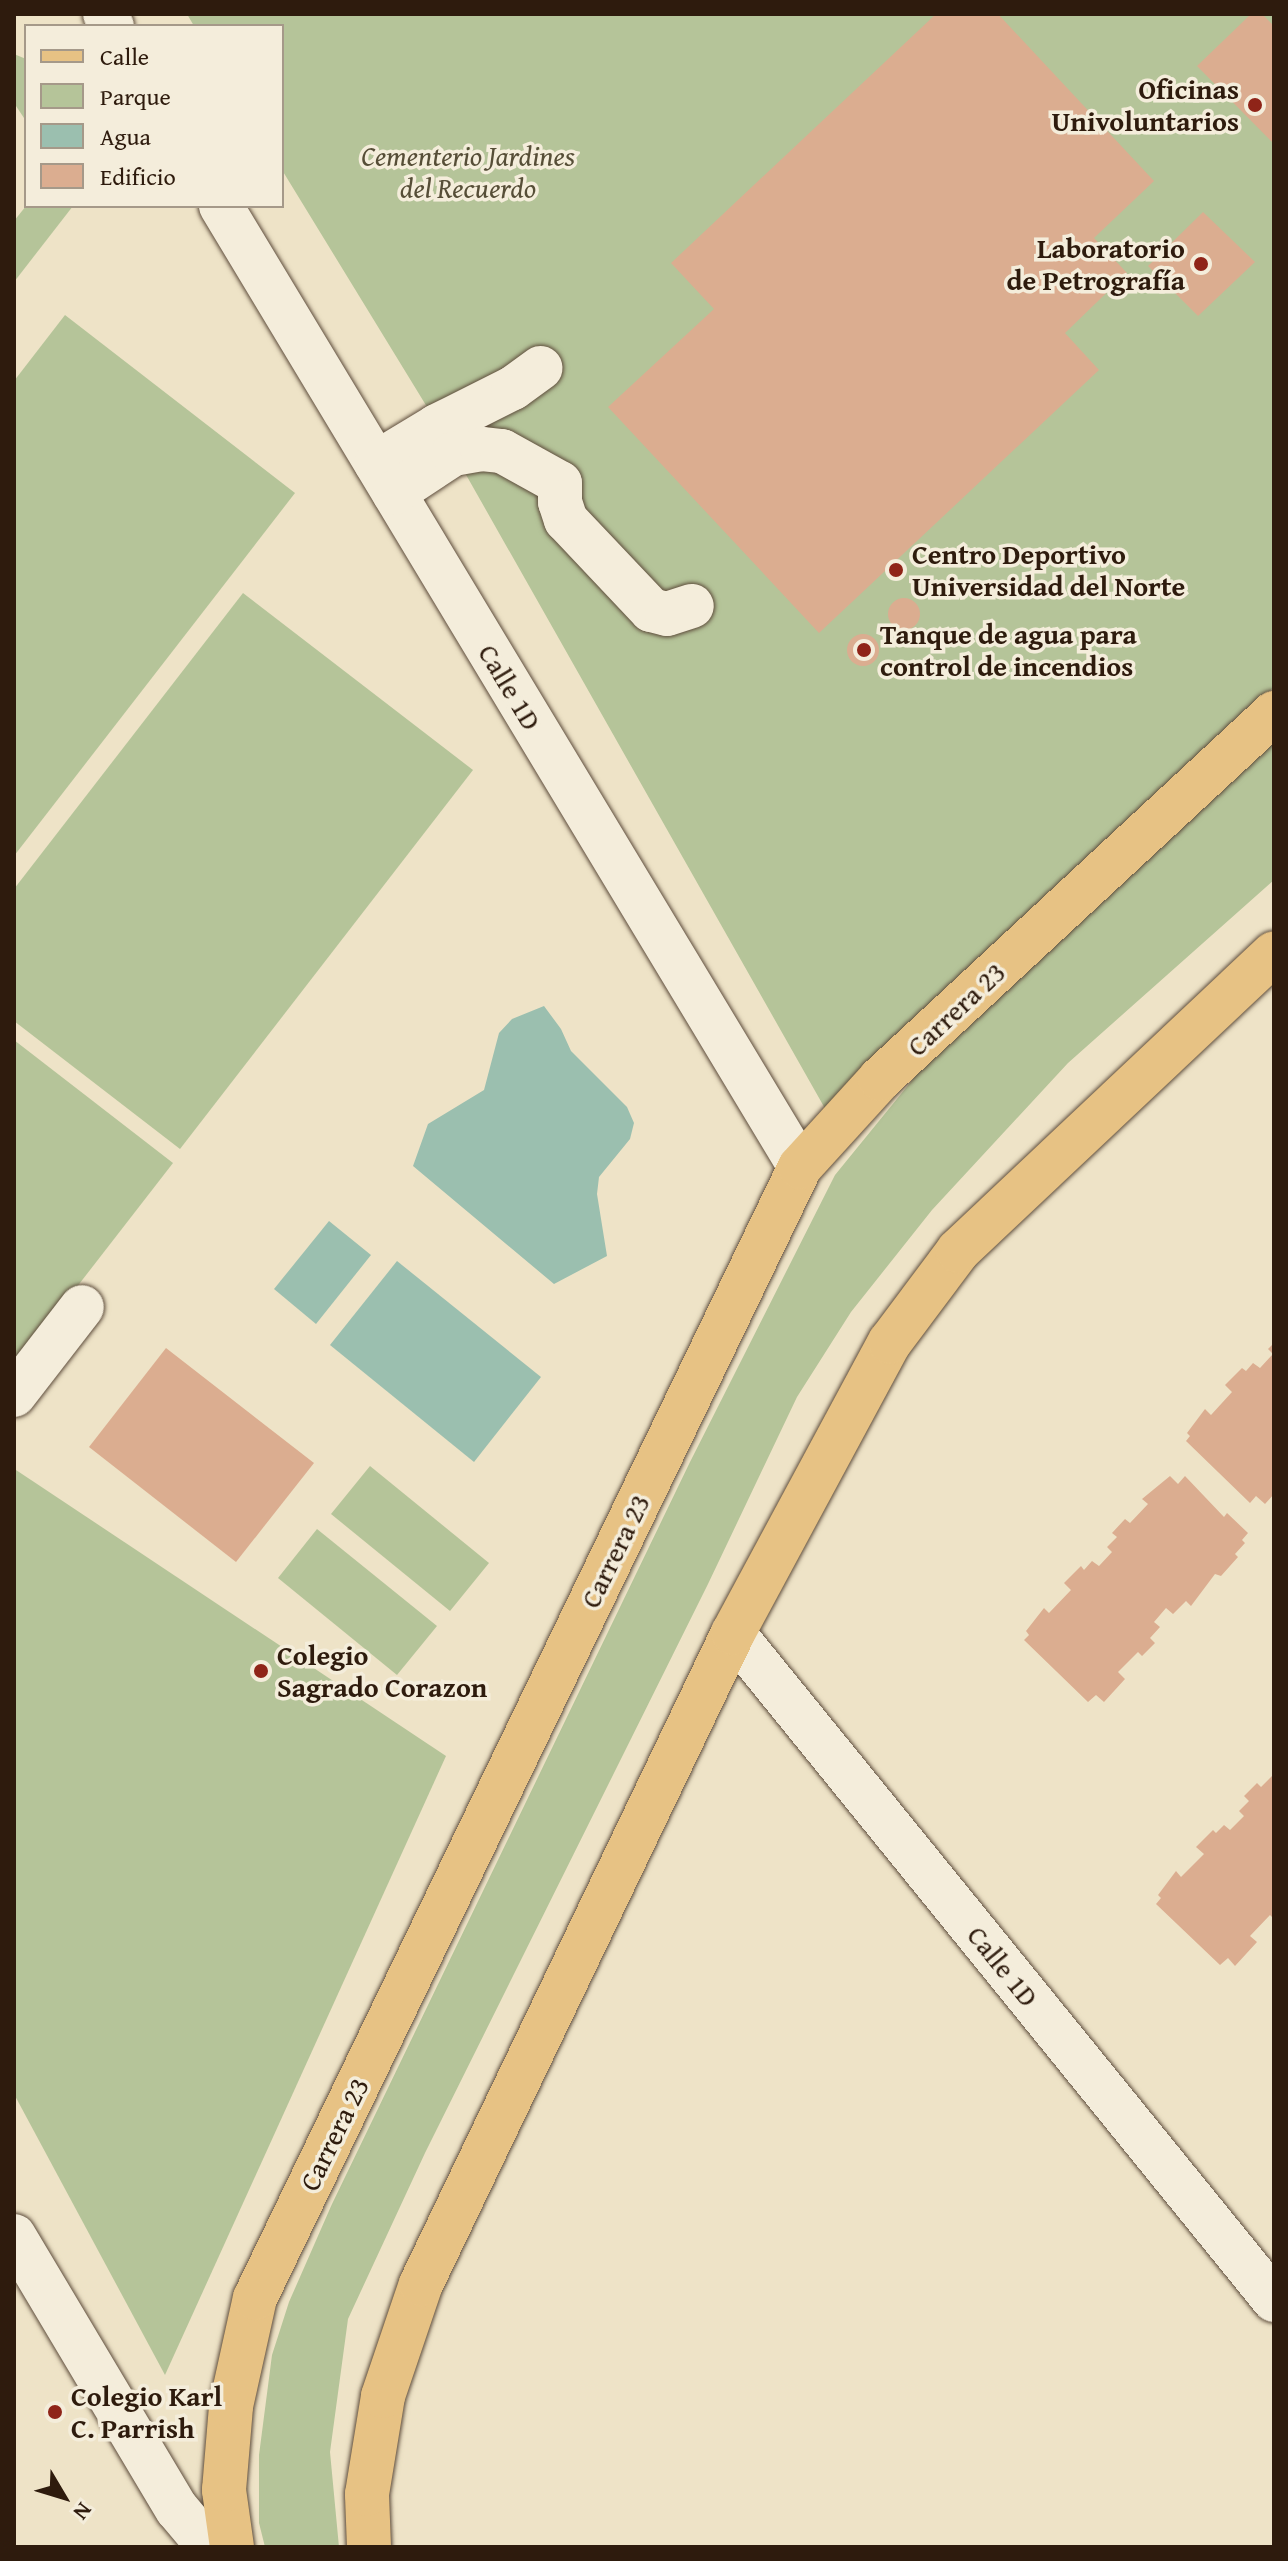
<!DOCTYPE html>
<html>
<head>
<meta charset="utf-8">
<style>
  body { margin:0 }
  #map { position:relative; width:1288px; height:2561px; overflow:hidden; background:#eee3c7; font-family:"Gentium Book Plus",serif }
  div>[style] { position:absolute }
  [style*='--x'] { left:calc(var(--x)*1px); top:calc(var(--y)*1px); width:calc(var(--w)*1px); rotate:calc(var(--a)*1deg) }
  .green>* { inset:0; background:#b5c499 }
  .water>* { inset:0; background:#9bbfaf }
  .building>* { inset:0; background:#dbad90 }
  .round { border-radius:50% }
  .roads { filter:drop-shadow(0 0 2px #5e4d3c) drop-shadow(0 0 2px #5e4d3c) }
  .minor>* { height:44px; margin:-22px; padding:0 22px; transform-origin:22px; border-radius:22px; background:#f4eddb }
  .major>* { height:44px; margin:-22px; padding:0 22px; transform-origin:22px; border-radius:22px; background:#e7c284 }
  .dots>* { width:22px; height:22px; translate:-50% -50%; box-sizing:border-box; border:4px solid #f4eddb; border-radius:50% }
  span { translate:-50% -50%; white-space:nowrap; text-align:center; line-height:1.15; -webkit-text-stroke:7px #f4eddb; paint-order:stroke }
  .poi-label { font-size:28px; color:#2e1b0d; font-weight:700 }
  .right { translate:-100% -50%; text-align:right }
  .left { translate:0 -50%; text-align:left }
  .park-label { font-size:28px; color:#564e37; font-style:italic }
  .street-label { font-size:28px; color:#2e1b0d }
  .frame { position:absolute; inset:0; border:16px solid #2e1b0d; pointer-events:none }
  .legend { position:absolute; left:24px; top:24px; width:260px; height:184px; box-sizing:border-box; background:#f4eddb; border:2px solid #a59989; margin:0; padding:10px 14px; list-style:none; font-size:24px; color:#2e1b0d }
  .legend li { display:flex; align-items:center; gap:16px; height:40px }
  .legend b { width:40px; border:2px solid #a59989 }
  .north { position:absolute; left:24px; top:2457px; width:80px; height:80px; -webkit-text-stroke:6px #f4eddb; paint-order:stroke; rotate:128deg; font-size:22px; font-weight:700; line-height:32px; text-align:center; color:#2e1b0d }
  .north::after { content:''; display:block; margin:auto; width:28px; height:36px; background:#2e1b0d; clip-path:polygon(50% 0,100% 100%,50% 72%,0 100%) }
</style>
</head>
<body>
<div id="map">
  <div class="green">
    <i style="clip-path:polygon(187px 14px,1274px 14px,1274px 687px,827px 1112px,435px 420px,282px 170px,282px 26px,194px 26px)"></i>
    <i style="clip-path:polygon(14px 54px,26px 59px,26px 121px,14px 103px)"></i>
    <i style="clip-path:polygon(26px 206px,73px 206px,14px 282px,14px 221px)"></i>
    <i style="clip-path:polygon(65px 315px,295px 493px,14px 856px,14px 381px)"></i>
    <i style="clip-path:polygon(243px 593px,473px 770px,180px 1149px,14px 1021px,14px 889px)"></i>
    <i style="clip-path:polygon(1274px 737px,1274px 880px,1068px 1063px,932px 1210px,851px 1312px,797px 1397px,708px 1584px,425px 2153px,348px 2319px,330px 2452px,339px 2547px,265px 2547px,259px 2523px,259px 2455px,272px 2355px,289px 2302px,332px 2204px,690px 1462px,835px 1175px,949px 1035px)"></i>
    <i style="clip-path:polygon(14px 1040px,173px 1163px,14px 1368px)"></i>
    <i style="clip-path:polygon(370px 1466px,489px 1563px,450px 1611px,331px 1514px)"></i>
    <i style="clip-path:polygon(16px 1470px,446px 1756px,165px 2375px,14px 2094px)"></i>
    <i style="clip-path:polygon(317px 1529px,437px 1626px,397px 1675px,278px 1578px)"></i>
  </div>
  <div class="water">
    <i style="clip-path:polygon(544px 1006px,561px 1029px,571px 1051px,627px 1107px,634px 1123px,630px 1139px,599px 1177px,597px 1194px,607px 1256px,554px 1284px,413px 1166px,428px 1124px,484px 1090px,499px 1033px,512px 1019px)"></i>
    <i style="clip-path:polygon(329px 1221px,371px 1255px,316px 1324px,274px 1289px)"></i>
    <i style="clip-path:polygon(397px 1261px,541px 1377px,474px 1462px,330px 1345px)"></i>
  </div>
  <div class="building">
    <i style="clip-path:polygon(936px 14px,998px 14px,1154px 181px,1094px 238px,1127px 273px,1065px 333px,1099px 370px,819px 633px,608px 407px,714px 309px,671px 263px)"></i>
    <i style="clip-path:polygon(1251px 14px,1262px 14px,1274px 26px,1274px 144px,1197px 66px)"></i>
    <i style="clip-path:polygon(1203px 212px,1255px 262px,1198px 316px,1148px 266px)"></i>
    <i class="round" style="left:888px;top:598px;width:32px;height:32px"></i>
    <i class="round" style="left:847px;top:634px;width:32px;height:32px"></i>
    <i style="clip-path:polygon(1274px 1343px,1274px 1494px,1265px 1504px,1256px 1496px,1250px 1503px,1186px 1441px,1190px 1436px,1187px 1433px,1205px 1409px,1211px 1415px,1232px 1392px,1225px 1385px,1242px 1368px,1246px 1371px,1253px 1363px,1260px 1368px,1273px 1354px,1268px 1349px)"></i>
    <i style="clip-path:polygon(166px 1348px,314px 1463px,236px 1562px,89px 1447px)"></i>
    <i style="clip-path:polygon(1170px 1476px,1178px 1484px,1185px 1476px,1224px 1517px,1227px 1513px,1248px 1533px,1242px 1540px,1245px 1543px,1235px 1554px,1238px 1557px,1221px 1576px,1215px 1574px,1191px 1606px,1186px 1601px,1173px 1614px,1166px 1608px,1154px 1622px,1160px 1627px,1150px 1638px,1155px 1643px,1142px 1656px,1138px 1652px,1118px 1672px,1125px 1679px,1104px 1702px,1096px 1695px,1088px 1702px,1024px 1640px,1029px 1635px,1026px 1631px,1044px 1608px,1049px 1613px,1071px 1590px,1064px 1583px,1081px 1566px,1084px 1570px,1092px 1561px,1099px 1566px,1112px 1552px,1107px 1547px,1117px 1537px,1112px 1533px,1125px 1519px,1130px 1523px,1148px 1504px,1142px 1499px)"></i>
    <i style="clip-path:polygon(1274px 1774px,1274px 1919px,1270px 1915px,1250px 1936px,1257px 1942px,1235px 1966px,1228px 1958px,1220px 1965px,1156px 1904px,1161px 1898px,1158px 1895px,1176px 1871px,1181px 1877px,1204px 1854px,1196px 1847px,1213px 1830px,1216px 1833px,1224px 1825px,1230px 1830px,1244px 1816px,1239px 1811px,1249px 1801px,1244px 1796px,1257px 1783px,1261px 1787px)"></i>
  </div>
  <div class="roads">
    <div class="minor">
      <i style="--x:105;--y:14;--w:14;--a:60"></i>
      <i style="--x:221;--y:206;--w:1122;--a:58.93"></i>
      <i style="--x:376;--y:463;--w:71;--a:-31.2"></i>
      <i style="--x:437;--y:426;--w:85;--a:-26.6"></i>
      <i style="--x:513;--y:388;--w:34;--a:-36"></i>
      <i style="--x:394;--y:493;--w:71;--a:-33.5"></i>
      <i style="--x:453;--y:454;--w:29;--a:-10"></i>
      <i style="--x:482;--y:449;--w:20;--a:6"></i>
      <i style="--x:502;--y:451;--w:66;--a:28.9"></i>
      <i style="--x:560;--y:483;--w:19;--a:90"></i>
      <i style="--x:560;--y:502;--w:19;--a:72"></i>
      <i style="--x:566;--y:520;--w:124;--a:46.6"></i>
      <i style="--x:651;--y:610;--w:16;--a:14"></i>
      <i style="--x:667;--y:614;--w:26;--a:-18"></i>
      <i style="--x:14;--y:1395;--w:111;--a:-52.3"></i>
      <i style="--x:733;--y:1633;--w:859;--a:50.95"></i>
      <i style="--x:14;--y:2236;--w:318;--a:59.2"></i>
      <i style="--x:177;--y:2509;--w:39;--a:50"></i>
      <i style="--x:202;--y:2539;--w:19;--a:25"></i>
    </div>
    <div class="major">
      <i style="--x:232;--y:2547;--w:58;--a:-98"></i>
      <i style="--x:224;--y:2490;--w:84;--a:-85.2"></i>
      <i style="--x:231;--y:2406;--w:111;--a:-77.5"></i>
      <i style="--x:255;--y:2298;--w:1255;--a:-64.27"></i>
      <i style="--x:800;--y:1167;--w:119;--a:-47.7"></i>
      <i style="--x:880;--y:1079;--w:538;--a:-42.89"></i>
      <i style="--x:369;--y:2547;--w:53;--a:-92.2"></i>
      <i style="--x:367;--y:2494;--w:99;--a:-80.7"></i>
      <i style="--x:383;--y:2396;--w:118;--a:-71.3"></i>
      <i style="--x:421;--y:2284;--w:722;--a:-64.39"></i>
      <i style="--x:733;--y:1633;--w:331;--a:-61.7"></i>
      <i style="--x:890;--y:1342;--w:114;--a:-53.2"></i>
      <i style="--x:958;--y:1251;--w:434;--a:-43.3"></i>
    </div>
  </div>
  <div class="dots">
    <i style="left:1255px;top:105px;background:#8f2418"></i>
    <i style="left:1201px;top:264px;background:#8f2418"></i>
    <i style="left:896px;top:570px;background:#8f2418"></i>
    <i style="left:864px;top:650px;background:#8f2418"></i>
    <i style="left:261px;top:1671px;background:#8f2418"></i>
    <i style="left:55px;top:2412px;background:#8f2418"></i>
  </div>
  <div class="poi-label">
    <span class="right" style="left:1239px;top:105px">Oficinas<br>Univoluntarios</span>
    <span class="right" style="left:1185px;top:264px">Laboratorio<br>de Petrografía</span>
    <span class="left" style="left:912px;top:570px">Centro Deportivo<br>Universidad del Norte</span>
    <span class="left" style="left:880px;top:650px">Tanque de agua para<br>control de incendios</span>
    <span class="left" style="left:277px;top:1671px">Colegio<br>Sagrado Corazon</span>
    <span class="left" style="left:71px;top:2412px">Colegio Karl<br>C. Parrish</span>
  </div>
  <div class="park-label">
    <span style="left:468px;top:172px">Cementerio Jardines<br>del Recuerdo</span>
  </div>
  <div class="street-label">
    <span style="left:510px;top:687px;rotate:59deg">Calle 1D</span>
    <span style="left:956px;top:1009px;rotate:-43deg">Carrera 23</span>
    <span style="left:615px;top:1551px;rotate:-64deg">Carrera 23</span>
    <span style="left:1003px;top:1966px;rotate:51deg">Calle 1D</span>
    <span style="left:334px;top:2134px;rotate:-64deg">Carrera 23</span>
  </div>
  <div class="frame"></div>
  <ul class="legend">
  <li><b style="height:10px;background:#e7c284"></b>Calle</li>
  <li><b style="height:22px;background:#b5c499"></b>Parque</li>
  <li><b style="height:22px;background:#9bbfaf"></b>Agua</li>
  <li><b style="height:22px;background:#dbad90"></b>Edificio</li>
  </ul>
  <div class="north">N</div>
</div>
</body>
</html>
